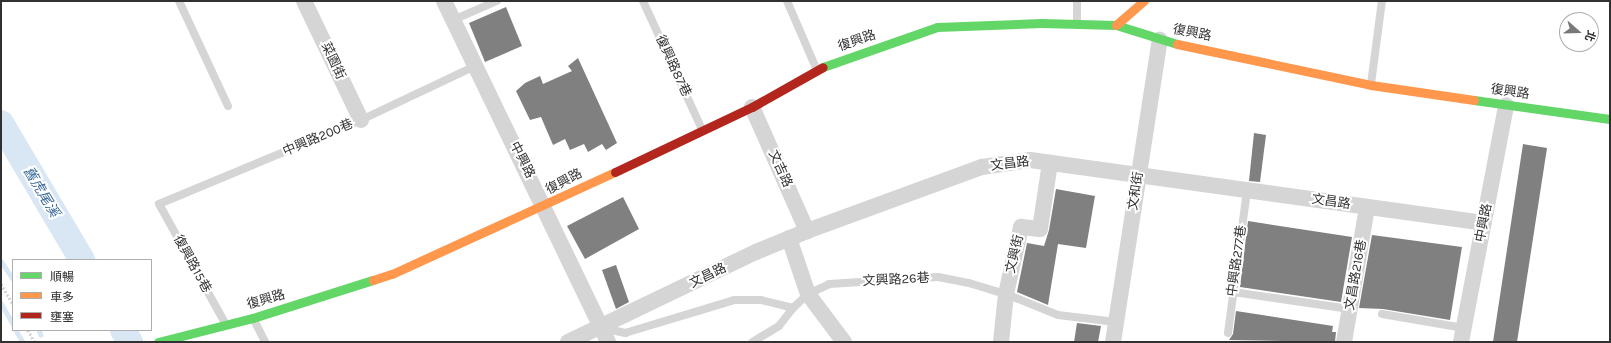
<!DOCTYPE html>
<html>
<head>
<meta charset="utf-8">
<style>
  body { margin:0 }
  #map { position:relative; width:1611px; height:343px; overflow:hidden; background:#fff; font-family:Karla,"Noto Sans TC",sans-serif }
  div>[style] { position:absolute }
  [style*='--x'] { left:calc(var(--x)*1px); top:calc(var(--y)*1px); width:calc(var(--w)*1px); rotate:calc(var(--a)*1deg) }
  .stream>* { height:4.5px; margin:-2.25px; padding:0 2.25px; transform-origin:2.25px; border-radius:2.25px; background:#d9e6f4 }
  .river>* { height:26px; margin:-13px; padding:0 13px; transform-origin:13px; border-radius:13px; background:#d9e6f4 }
  .building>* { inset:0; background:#808080 }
  .path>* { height:2.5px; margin-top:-1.25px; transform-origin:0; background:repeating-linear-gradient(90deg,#d5d5d5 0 2px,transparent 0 4px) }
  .lane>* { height:8px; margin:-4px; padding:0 4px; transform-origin:4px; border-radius:4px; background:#d5d5d5 }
  .street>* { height:16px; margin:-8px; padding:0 8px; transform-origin:8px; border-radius:8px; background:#d5d5d5 }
  .fast>* { height:9px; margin:-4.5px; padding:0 4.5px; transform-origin:4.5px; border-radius:4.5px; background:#63d668 }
  .slow>* { height:9px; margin:-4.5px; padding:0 4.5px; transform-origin:4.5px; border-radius:4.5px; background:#ff974d }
  .jam>* { height:9px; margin:-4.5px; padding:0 4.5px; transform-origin:4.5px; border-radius:4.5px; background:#b3261e }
  span { translate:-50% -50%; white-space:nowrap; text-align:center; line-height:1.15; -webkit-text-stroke:4px #fff; paint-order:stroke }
  .street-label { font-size:13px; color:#313131 }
  .water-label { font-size:14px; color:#37679a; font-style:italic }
  .frame { position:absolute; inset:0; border:2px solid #313131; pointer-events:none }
  .legend { position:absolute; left:12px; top:259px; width:140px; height:72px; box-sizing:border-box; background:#fff; border:1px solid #adadad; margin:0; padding:5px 7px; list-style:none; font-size:12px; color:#313131 }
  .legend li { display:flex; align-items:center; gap:8px; height:20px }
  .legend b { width:20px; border:1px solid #adadad }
  .north { position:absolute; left:1559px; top:12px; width:40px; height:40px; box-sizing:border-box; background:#fff; border:1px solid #adadad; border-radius:50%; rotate:110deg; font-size:11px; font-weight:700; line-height:16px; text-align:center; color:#313131 }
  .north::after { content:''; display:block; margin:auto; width:14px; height:18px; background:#797979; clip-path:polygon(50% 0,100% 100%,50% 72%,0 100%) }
</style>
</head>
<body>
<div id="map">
  <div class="stream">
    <i style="--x:1;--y:261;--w:22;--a:56"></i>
    <i style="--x:1;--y:303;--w:24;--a:60"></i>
    <i style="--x:16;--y:330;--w:14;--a:60"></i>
    <i style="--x:39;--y:330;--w:5;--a:68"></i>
  </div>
  <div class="river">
    <i style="--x:1;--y:123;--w:159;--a:59.4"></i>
    <i style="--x:123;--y:330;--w:14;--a:60"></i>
  </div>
  <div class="building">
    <i style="clip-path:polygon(506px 7px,522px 46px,485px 62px,469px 23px)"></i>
    <i style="clip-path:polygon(578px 58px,617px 143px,606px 150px,602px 144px,588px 152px,584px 144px,570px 150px,565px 139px,553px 145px,541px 117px,530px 120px,516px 91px,525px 83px,540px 76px,543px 84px,572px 71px,568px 66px)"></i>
    <i style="clip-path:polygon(1254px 133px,1266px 135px,1260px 182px,1249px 181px)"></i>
    <i style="clip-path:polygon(1523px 144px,1547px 148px,1517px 342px,1493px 342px)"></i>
    <i style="clip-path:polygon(1056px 189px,1095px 196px,1086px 248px,1058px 244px,1048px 305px,1017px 292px,1027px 243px,1044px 246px,1049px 230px)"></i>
    <i style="clip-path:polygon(623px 197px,639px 229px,585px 259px,567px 226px)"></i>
    <i style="clip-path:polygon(1248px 221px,1352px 237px,1341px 302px,1240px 287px)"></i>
    <i style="clip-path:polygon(1372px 235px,1462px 247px,1450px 320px,1383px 309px,1359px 308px)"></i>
    <i style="clip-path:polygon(616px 265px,629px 302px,616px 309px,602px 270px)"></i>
    <i style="clip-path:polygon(1236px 311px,1333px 326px,1332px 332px,1336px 332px,1335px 342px,1229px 340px,1233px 334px)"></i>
    <i style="clip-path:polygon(1077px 323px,1101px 326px,1098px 342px,1074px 342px)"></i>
  </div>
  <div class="path">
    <i style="--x:1;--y:284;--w:23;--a:59"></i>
    <i style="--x:28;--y:330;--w:14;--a:60"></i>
  </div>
  <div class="lane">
    <i style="--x:179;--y:1;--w:116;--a:65"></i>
    <i style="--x:643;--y:1;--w:141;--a:65.3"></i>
    <i style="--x:787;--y:1;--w:73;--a:66.6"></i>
    <i style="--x:453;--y:20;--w:48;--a:-23.4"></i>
    <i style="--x:1077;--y:23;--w:22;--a:-90"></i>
    <i style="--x:1371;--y:84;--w:84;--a:-82.5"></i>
    <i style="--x:1233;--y:292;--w:118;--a:8.3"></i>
    <i style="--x:793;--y:308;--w:21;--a:-43"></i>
    <i style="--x:808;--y:294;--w:23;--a:-25"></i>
    <i style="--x:829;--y:284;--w:109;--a:-3.7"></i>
    <i style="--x:938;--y:277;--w:32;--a:11"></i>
    <i style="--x:969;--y:283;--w:39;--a:17"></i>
    <i style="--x:1006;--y:294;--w:56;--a:22"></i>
    <i style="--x:1058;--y:315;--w:58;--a:6.9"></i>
    <i style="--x:1382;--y:314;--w:83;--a:9.7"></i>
    <i style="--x:253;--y:318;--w:27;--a:63"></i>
    <i style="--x:225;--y:323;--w:136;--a:-119"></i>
    <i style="--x:159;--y:204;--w:219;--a:-22.6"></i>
    <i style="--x:361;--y:120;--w:126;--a:-25.3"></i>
    <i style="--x:602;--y:328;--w:24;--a:12"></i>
    <i style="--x:625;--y:333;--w:114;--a:-16.8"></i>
    <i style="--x:734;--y:300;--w:27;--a:0"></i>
    <i style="--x:761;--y:300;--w:33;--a:14"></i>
    <i style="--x:793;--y:308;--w:23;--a:128"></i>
    <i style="--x:779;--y:326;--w:31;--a:149"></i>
    <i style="--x:1228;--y:333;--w:144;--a:-82.4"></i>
  </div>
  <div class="street">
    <i style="--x:304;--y:1;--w:132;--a:64.4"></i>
    <i style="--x:444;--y:1;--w:378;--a:64.3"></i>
    <i style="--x:752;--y:107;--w:136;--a:66.1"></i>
    <i style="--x:789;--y:238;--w:59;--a:71.3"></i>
    <i style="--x:808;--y:294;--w:60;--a:53.1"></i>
    <i style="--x:568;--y:342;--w:208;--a:-25.6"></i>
    <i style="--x:756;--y:252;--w:55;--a:-22.4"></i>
    <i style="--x:807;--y:231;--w:186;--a:-20.1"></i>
    <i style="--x:982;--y:167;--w:49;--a:-8.3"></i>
    <i style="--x:1030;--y:160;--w:458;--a:7.9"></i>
    <i style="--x:1001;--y:342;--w:48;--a:-84.1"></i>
    <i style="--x:1006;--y:294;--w:69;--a:-77.4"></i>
    <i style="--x:1021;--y:227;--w:19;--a:6"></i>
    <i style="--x:1040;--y:229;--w:67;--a:-81.4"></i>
    <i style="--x:1113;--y:342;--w:306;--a:-81.2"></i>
    <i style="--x:1344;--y:342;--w:137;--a:-80.3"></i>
    <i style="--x:1461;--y:342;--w:241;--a:-79.2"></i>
  </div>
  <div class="fast">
    <i style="--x:823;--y:67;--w:121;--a:-19.3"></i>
    <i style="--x:937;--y:27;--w:105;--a:-2.2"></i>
    <i style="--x:1042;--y:23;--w:74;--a:1.5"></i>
    <i style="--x:1116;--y:25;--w:64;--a:17.3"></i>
    <i style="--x:1474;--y:100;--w:137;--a:8"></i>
    <i style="--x:158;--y:342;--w:98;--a:-14.2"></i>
    <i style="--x:253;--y:318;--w:126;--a:-17.6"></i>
  </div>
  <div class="slow">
    <i style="--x:1116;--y:25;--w:37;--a:-41"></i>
    <i style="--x:1177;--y:44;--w:198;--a:11.9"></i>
    <i style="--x:1371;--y:85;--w:104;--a:8.3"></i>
    <i style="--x:373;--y:280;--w:20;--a:-18"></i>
    <i style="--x:392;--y:274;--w:245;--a:-24.6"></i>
  </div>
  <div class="jam">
    <i style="--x:615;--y:172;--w:152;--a:-25.4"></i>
    <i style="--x:752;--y:107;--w:81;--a:-29.4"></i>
  </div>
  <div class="street-label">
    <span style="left:1192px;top:33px;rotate:11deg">復興路</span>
    <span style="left:857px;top:41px;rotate:-19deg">復興路</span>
    <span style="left:333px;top:61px;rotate:65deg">菜園街</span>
    <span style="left:673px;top:66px;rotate:65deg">復興路87巷</span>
    <span style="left:1510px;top:92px;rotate:8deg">復興路</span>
    <span style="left:318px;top:138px;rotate:-23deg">中興路200巷</span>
    <span style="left:522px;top:160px;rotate:63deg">中興路</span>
    <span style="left:1010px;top:164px;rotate:-7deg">文昌路</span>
    <span style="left:780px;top:169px;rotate:66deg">文吉路</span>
    <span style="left:564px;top:182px;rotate:-28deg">復興路</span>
    <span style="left:1136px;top:191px;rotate:-81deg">文和街</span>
    <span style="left:1331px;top:202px;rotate:8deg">文昌路</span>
    <span style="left:1484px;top:223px;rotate:-79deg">中興路</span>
    <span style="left:1015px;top:254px;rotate:-77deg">文興街</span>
    <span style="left:1237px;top:261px;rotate:-82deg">中興路277巷</span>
    <span style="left:192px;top:264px;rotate:61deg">復興路15巷</span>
    <span style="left:1356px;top:275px;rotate:-80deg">文昌路216巷</span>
    <span style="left:708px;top:276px;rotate:-26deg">文昌路</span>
    <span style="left:896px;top:280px;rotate:-3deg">文興路26巷</span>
    <span style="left:266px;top:300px;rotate:-16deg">復興路</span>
  </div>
  <div class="water-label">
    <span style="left:41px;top:192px;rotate:59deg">舊虎尾溪</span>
  </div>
  <div class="frame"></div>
  <ul class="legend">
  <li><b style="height:5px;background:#63d668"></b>順暢</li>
  <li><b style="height:5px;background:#ff974d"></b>車多</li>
  <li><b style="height:5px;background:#b3261e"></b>壅塞</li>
  </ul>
  <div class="north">北</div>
</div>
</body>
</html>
